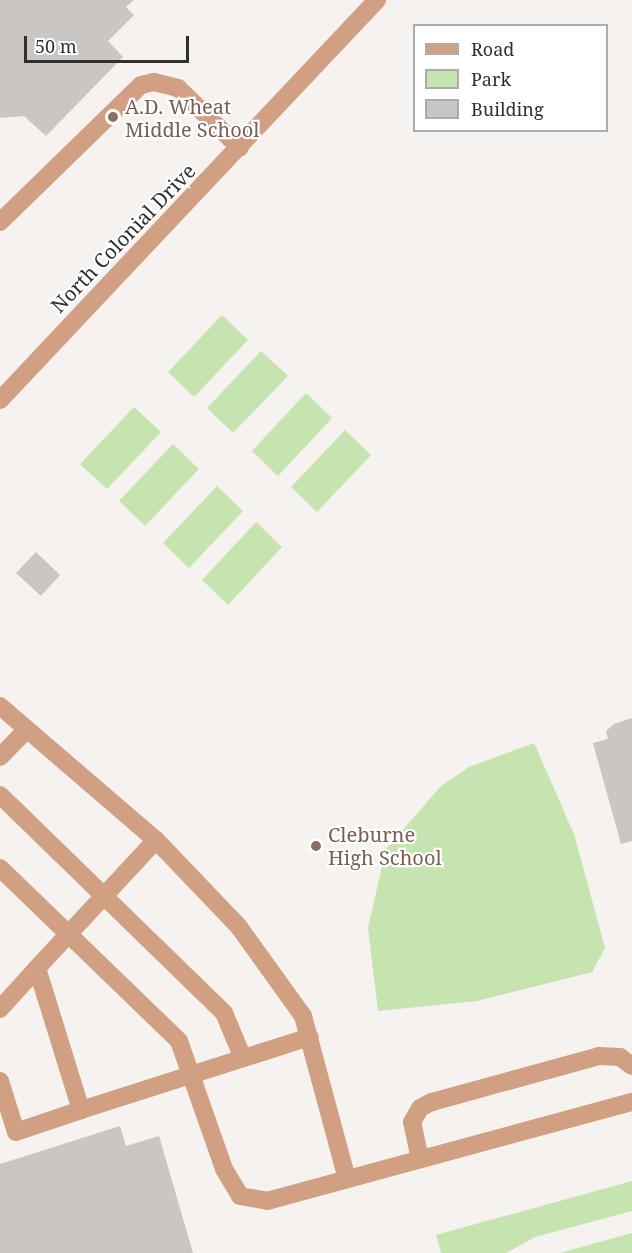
<!DOCTYPE html>
<html>
<head>
<meta charset="utf-8">
<style>
  body { margin:0 }
  #map { position:relative; width:632px; height:1253px; overflow:hidden; background:#f5f2ef; font-family:"Noto Serif",serif }
  div>[style] { position:absolute }
  [style*='--x'] { left:calc(var(--x)*1px); top:calc(var(--y)*1px); width:calc(var(--w)*1px); rotate:calc(var(--a)*1deg) }
  .green>* { inset:0; background:#c6e4af }
  .building>* { inset:0; background:#c9c6c4 }
  .minor>* { height:18px; margin:-9px; padding:0 9px; transform-origin:9px; border-radius:9px; background:#d1a082 }
  .dots>* { width:16px; height:16px; translate:-50% -50%; box-sizing:border-box; border:3px solid #fff; border-radius:50% }
  span { translate:-50% -50%; white-space:nowrap; text-align:center; line-height:1.15; -webkit-text-stroke:4.5px #fff; paint-order:stroke }
  .education-label { font-size:20px; color:#785e54 }
  .left { translate:0 -50%; text-align:left }
  .street-label { font-size:20px; color:#31302f }
  .legend { position:absolute; left:413px; top:24px; width:195px; height:108px; box-sizing:border-box; background:#fff; border:2px solid #adacac; margin:0; padding:8px 10px; list-style:none; font-size:18px; color:#31302f }
  .legend li { display:flex; align-items:center; gap:12px; height:30px }
  .legend b { width:30px; border:2px solid #adacac }
  .scale { position:absolute; left:24px; top:36px; width:165px; height:27px; box-sizing:border-box; border:3px solid #31302f; border-top:0; padding-left:8px; font-size:18px; line-height:21px; white-space:nowrap; color:#31302f; -webkit-text-stroke:4px #fff; paint-order:stroke }
</style>
</head>
<body>
<div id="map">
  <div class="green">
    <i style="clip-path:polygon(222px 315px,248px 340px,194px 397px,168px 372px)"></i>
    <i style="clip-path:polygon(261px 351px,288px 376px,233px 433px,207px 408px)"></i>
    <i style="clip-path:polygon(306px 393px,332px 418px,278px 476px,252px 451px)"></i>
    <i style="clip-path:polygon(134px 407px,161px 432px,107px 489px,80px 464px)"></i>
    <i style="clip-path:polygon(345px 430px,371px 455px,317px 512px,291px 487px)"></i>
    <i style="clip-path:polygon(173px 444px,199px 469px,145px 526px,119px 501px)"></i>
    <i style="clip-path:polygon(217px 486px,243px 511px,189px 568px,163px 543px)"></i>
    <i style="clip-path:polygon(256px 522px,282px 547px,228px 605px,202px 580px)"></i>
    <i style="clip-path:polygon(534px 743px,574px 834px,605px 948px,592px 972px,477px 1001px,378px 1011px,368px 928px,386px 849px,441px 786px,469px 767px)"></i>
    <i style="clip-path:polygon(632px 1181px,632px 1211px,535px 1237px,506px 1253px,441px 1253px,436px 1235px)"></i>
    <i style="clip-path:polygon(632px 1233px,632px 1253px,560px 1253px)"></i>
  </div>
  <div class="building">
    <i style="clip-path:polygon(0 0,134px 0,126px 7px,134px 15px,108px 41px,123px 57px,46px 136px,24px 116px,0 118px)"></i>
    <i style="clip-path:polygon(36px 552px,60px 575px,41px 596px,16px 573px)"></i>
    <i style="clip-path:polygon(632px 718px,632px 841px,621px 844px,593px 743px,608px 739px,606px 731px,614px 724px)"></i>
    <i style="clip-path:polygon(120px 1126px,126px 1146px,159px 1136px,193px 1253px,0 1253px,0 1164px)"></i>
  </div>
  <div class="minor">
    <i style="--x:0;--y:222;--w:197;--a:-44.2"></i>
    <i style="--x:141;--y:85;--w:13;--a:-13"></i>
    <i style="--x:154;--y:82;--w:25;--a:14"></i>
    <i style="--x:178;--y:88;--w:86;--a:44.1"></i>
    <i style="--x:0;--y:400;--w:550;--a:-46.7"></i>
    <i style="--x:0;--y:706;--w:206;--a:40.7"></i>
    <i style="--x:156;--y:840;--w:175;--a:132.9"></i>
    <i style="--x:37;--y:968;--w:149;--a:72.8"></i>
    <i style="--x:81;--y:1110;--w:240;--a:-17.7"></i>
    <i style="--x:0;--y:757;--w:37;--a:-46"></i>
    <i style="--x:0;--y:795;--w:313;--a:44.2"></i>
    <i style="--x:224;--y:1013;--w:49;--a:67.1"></i>
    <i style="--x:156;--y:840;--w:120;--a:46.3"></i>
    <i style="--x:239;--y:927;--w:110;--a:54.3"></i>
    <i style="--x:303;--y:1016;--w:169;--a:74.9"></i>
    <i style="--x:0;--y:868;--w:249;--a:44"></i>
    <i style="--x:179;--y:1041;--w:136;--a:70.6"></i>
    <i style="--x:224;--y:1169;--w:31;--a:59"></i>
    <i style="--x:240;--y:1196;--w:27;--a:10"></i>
    <i style="--x:267;--y:1201;--w:378;--a:-15.2"></i>
    <i style="--x:0;--y:1009;--w:55;--a:-47.9"></i>
    <i style="--x:0;--y:1081;--w:53;--a:72.6"></i>
    <i style="--x:16;--y:1132;--w:69;--a:-18.7"></i>
    <i style="--x:420;--y:1159;--w:38;--a:-102"></i>
    <i style="--x:412;--y:1122;--w:16;--a:-60"></i>
    <i style="--x:420;--y:1108;--w:13;--a:-27"></i>
    <i style="--x:432;--y:1102;--w:173;--a:-15.4"></i>
    <i style="--x:599;--y:1056;--w:21;--a:3"></i>
    <i style="--x:620;--y:1057;--w:15;--a:37"></i>
  </div>
  <div class="dots">
    <i style="left:113px;top:117px;background:#8d6e63"></i>
    <i style="left:316px;top:846px;background:#8d6e63"></i>
  </div>
  <div class="education-label">
    <span class="left" style="left:125px;top:118px">A.D. Wheat<br>Middle School</span>
    <span class="left" style="left:328px;top:846px">Cleburne<br>High School</span>
  </div>
  <div class="street-label">
    <span style="left:123px;top:238px;rotate:-46deg">North Colonial Drive</span>
  </div>
  <ul class="legend">
  <li><b style="height:8px;background:#d1a082"></b>Road</li>
  <li><b style="height:16px;background:#c6e4af"></b>Park</li>
  <li><b style="height:16px;background:#c9c6c4"></b>Building</li>
  </ul>
  <div class="scale">50 m</div>
</div>
</body>
</html>
